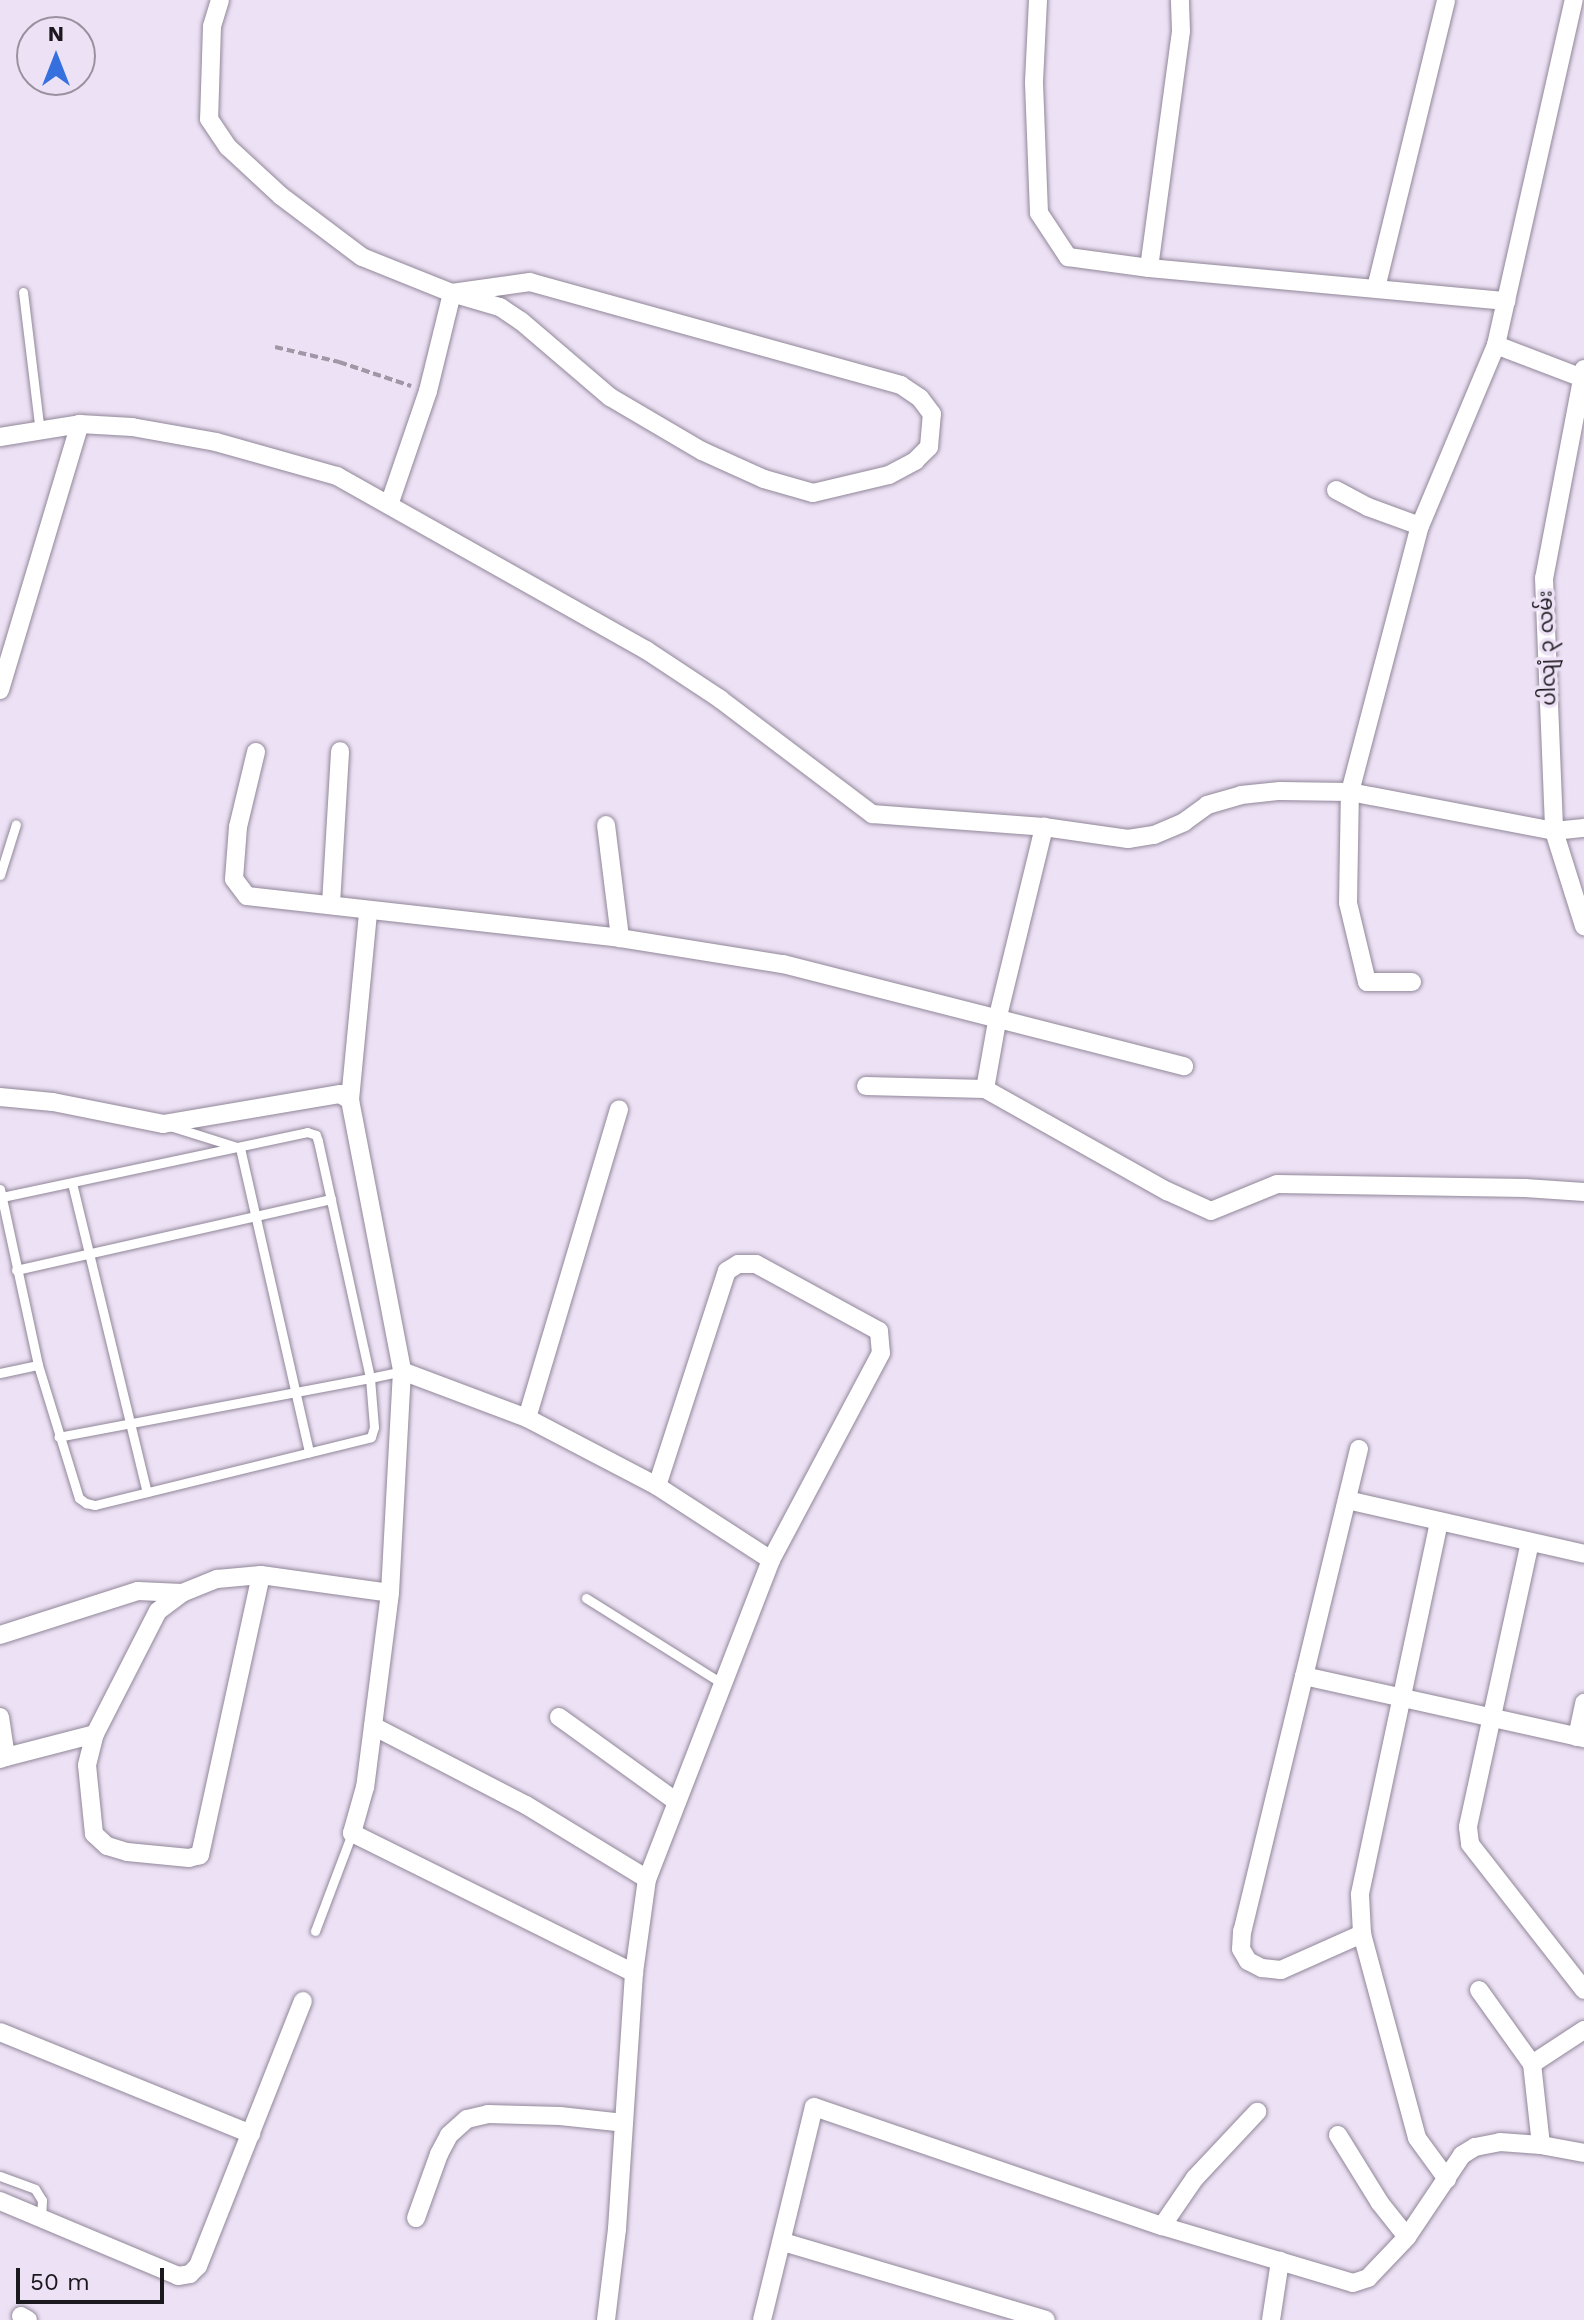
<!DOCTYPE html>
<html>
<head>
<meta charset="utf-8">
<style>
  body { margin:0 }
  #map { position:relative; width:1584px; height:2320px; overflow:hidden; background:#ede2f5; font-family:"Work Sans","Noto Sans Myanmar",sans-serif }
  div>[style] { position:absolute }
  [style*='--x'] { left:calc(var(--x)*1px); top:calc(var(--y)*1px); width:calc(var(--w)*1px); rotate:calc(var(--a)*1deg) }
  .path>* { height:4px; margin-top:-2px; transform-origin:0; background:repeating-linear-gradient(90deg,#a097a6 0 8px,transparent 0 12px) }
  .roads { filter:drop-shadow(0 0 2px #918799) drop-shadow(0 0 2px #918799) }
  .lane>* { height:9px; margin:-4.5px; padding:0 4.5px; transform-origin:4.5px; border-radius:4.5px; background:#fff }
  .street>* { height:18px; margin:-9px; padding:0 9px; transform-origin:9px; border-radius:9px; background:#fff }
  span { translate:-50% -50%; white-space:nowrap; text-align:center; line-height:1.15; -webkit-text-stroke:7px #ede2f5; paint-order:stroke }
  .street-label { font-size:20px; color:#1b181e }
  .north { position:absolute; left:16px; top:16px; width:80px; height:80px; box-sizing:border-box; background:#ede2f5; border:2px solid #99919f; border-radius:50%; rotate:0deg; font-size:22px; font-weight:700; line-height:32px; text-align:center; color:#1b181e }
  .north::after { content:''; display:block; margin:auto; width:28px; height:36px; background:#3570de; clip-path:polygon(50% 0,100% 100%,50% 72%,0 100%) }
  .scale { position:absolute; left:16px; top:2268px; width:148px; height:36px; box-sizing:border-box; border:4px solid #1b181e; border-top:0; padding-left:10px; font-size:24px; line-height:28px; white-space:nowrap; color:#1b181e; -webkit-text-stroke:6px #ede2f5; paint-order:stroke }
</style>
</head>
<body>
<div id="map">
  <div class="path">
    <i style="--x:275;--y:347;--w:66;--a:13.2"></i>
    <i style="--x:339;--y:362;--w:76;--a:18.4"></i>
  </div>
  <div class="roads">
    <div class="lane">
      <i style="--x:23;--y:292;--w:141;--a:83.1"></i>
      <i style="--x:0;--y:875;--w:53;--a:-72.6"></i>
      <i style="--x:170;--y:1126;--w:73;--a:17.4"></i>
      <i style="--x:240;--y:1148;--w:312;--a:77.2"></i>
      <i style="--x:72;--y:1183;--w:318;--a:76.4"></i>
      <i style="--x:0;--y:1189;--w:180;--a:77.8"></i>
      <i style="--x:38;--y:1365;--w:139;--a:72.9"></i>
      <i style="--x:79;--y:1498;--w:9;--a:36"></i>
      <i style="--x:86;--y:1503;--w:9;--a:13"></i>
      <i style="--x:95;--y:1505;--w:284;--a:-13.8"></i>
      <i style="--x:371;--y:1437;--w:10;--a:-73"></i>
      <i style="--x:374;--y:1427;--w:49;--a:-94.7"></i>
      <i style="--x:370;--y:1378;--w:33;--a:-12"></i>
      <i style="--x:2;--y:1197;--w:312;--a:-12"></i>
      <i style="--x:307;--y:1132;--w:9;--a:18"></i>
      <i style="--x:316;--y:1135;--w:6;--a:72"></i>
      <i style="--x:318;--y:1141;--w:243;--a:77.6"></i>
      <i style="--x:370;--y:1378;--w:317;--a:169.3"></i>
      <i style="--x:16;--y:1270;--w:323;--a:-12.7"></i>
      <i style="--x:0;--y:1373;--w:39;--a:-12"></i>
      <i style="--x:586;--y:1598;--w:162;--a:32.1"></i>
      <i style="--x:315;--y:1931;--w:105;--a:-69.3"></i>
      <i style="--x:0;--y:2176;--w:37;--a:20"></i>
      <i style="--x:35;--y:2189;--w:13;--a:58"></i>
      <i style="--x:42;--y:2200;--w:18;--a:93"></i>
    </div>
    <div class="street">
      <i style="--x:220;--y:0;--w:27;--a:107"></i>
      <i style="--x:212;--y:26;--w:93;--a:91.8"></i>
      <i style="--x:209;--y:119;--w:34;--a:56"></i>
      <i style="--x:228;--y:147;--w:72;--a:42.8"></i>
      <i style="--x:281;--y:196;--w:101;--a:37"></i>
      <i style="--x:362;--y:257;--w:97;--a:21.8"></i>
      <i style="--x:452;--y:293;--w:50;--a:16.3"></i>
      <i style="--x:500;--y:307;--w:25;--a:34"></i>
      <i style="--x:521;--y:321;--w:117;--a:40.5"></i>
      <i style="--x:610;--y:397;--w:107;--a:30.4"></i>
      <i style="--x:702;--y:451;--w:68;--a:24.3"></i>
      <i style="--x:764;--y:479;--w:51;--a:15.9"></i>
      <i style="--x:813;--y:493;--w:78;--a:-13.3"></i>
      <i style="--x:889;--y:475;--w:30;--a:-28"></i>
      <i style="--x:915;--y:461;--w:20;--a:-45"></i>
      <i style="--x:929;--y:447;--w:33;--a:-85"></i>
      <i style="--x:932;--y:414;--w:20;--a:-127"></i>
      <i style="--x:920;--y:398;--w:23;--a:-146"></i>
      <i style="--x:901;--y:385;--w:385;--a:-164.5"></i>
      <i style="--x:530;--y:282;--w:79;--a:172"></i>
      <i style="--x:1038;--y:0;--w:83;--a:92.8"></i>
      <i style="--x:1034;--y:83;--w:130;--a:87.8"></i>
      <i style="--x:1039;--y:213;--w:53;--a:56.6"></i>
      <i style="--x:1068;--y:257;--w:82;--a:7.7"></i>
      <i style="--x:1149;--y:268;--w:359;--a:5.3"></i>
      <i style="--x:1149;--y:268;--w:239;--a:-82.3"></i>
      <i style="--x:1181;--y:31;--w:31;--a:-92"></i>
      <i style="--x:1376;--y:288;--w:296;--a:-76.3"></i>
      <i style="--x:1496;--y:345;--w:90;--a:20.9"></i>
      <i style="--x:1584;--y:369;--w:213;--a:100.8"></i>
      <i style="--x:1544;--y:578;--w:253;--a:87.7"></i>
      <i style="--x:1554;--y:831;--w:100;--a:72.5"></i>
      <i style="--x:0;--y:437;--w:81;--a:-9.2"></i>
      <i style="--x:80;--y:424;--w:52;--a:3.3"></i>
      <i style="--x:132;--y:427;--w:85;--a:10.1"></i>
      <i style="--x:216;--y:442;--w:126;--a:15.7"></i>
      <i style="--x:337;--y:476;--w:355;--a:29.4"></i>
      <i style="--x:646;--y:650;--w:89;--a:33.5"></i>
      <i style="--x:720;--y:699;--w:191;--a:37.1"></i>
      <i style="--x:872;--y:814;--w:172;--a:4.3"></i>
      <i style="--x:1044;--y:827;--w:85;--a:8.1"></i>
      <i style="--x:1128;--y:839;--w:26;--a:-9"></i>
      <i style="--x:1154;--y:835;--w:33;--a:-23"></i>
      <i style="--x:1184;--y:822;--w:29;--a:-36"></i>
      <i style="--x:1207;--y:805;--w:35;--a:-16"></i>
      <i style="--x:1241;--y:795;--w:39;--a:-6"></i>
      <i style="--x:1280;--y:791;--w:70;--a:0.8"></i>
      <i style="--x:1350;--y:792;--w:208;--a:10.8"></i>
      <i style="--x:1554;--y:831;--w:30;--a:-6"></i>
      <i style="--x:1336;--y:490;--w:36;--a:28"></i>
      <i style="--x:1368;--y:507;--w:55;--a:20.1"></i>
      <i style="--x:389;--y:505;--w:120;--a:-71.1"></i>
      <i style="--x:428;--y:391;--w:101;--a:-76.2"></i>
      <i style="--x:0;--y:690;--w:278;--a:-73.3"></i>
      <i style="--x:256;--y:752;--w:77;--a:103.5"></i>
      <i style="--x:238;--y:827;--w:52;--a:94.4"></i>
      <i style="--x:234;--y:879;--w:21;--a:53"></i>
      <i style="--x:247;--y:896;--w:375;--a:6.4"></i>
      <i style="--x:620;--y:938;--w:165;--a:9.1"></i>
      <i style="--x:783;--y:964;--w:414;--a:14.3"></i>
      <i style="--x:606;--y:825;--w:114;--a:82.9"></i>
      <i style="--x:331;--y:904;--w:153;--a:-86.6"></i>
      <i style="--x:1412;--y:982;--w:45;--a:180"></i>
      <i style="--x:1367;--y:982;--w:81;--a:-103.5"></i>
      <i style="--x:1348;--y:903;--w:111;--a:-89"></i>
      <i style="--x:1350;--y:792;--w:275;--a:-75.3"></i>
      <i style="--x:1420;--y:526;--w:196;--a:-67.2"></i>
      <i style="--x:1496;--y:345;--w:354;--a:-77.3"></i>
      <i style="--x:866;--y:1086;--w:119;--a:1.4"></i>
      <i style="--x:985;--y:1089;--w:209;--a:29.3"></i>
      <i style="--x:1167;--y:1191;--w:48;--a:24.4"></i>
      <i style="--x:1211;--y:1211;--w:71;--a:-22.2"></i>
      <i style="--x:1277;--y:1184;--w:248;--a:0.9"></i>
      <i style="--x:1525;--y:1188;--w:59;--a:3.9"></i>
      <i style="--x:985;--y:1089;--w:74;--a:-79.9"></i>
      <i style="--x:998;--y:1016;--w:195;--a:-76.3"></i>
      <i style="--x:0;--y:1097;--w:53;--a:5.4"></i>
      <i style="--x:53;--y:1102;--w:112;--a:11.3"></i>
      <i style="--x:163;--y:1124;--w:180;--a:-9.6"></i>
      <i style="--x:340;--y:1094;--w:12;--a:31"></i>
      <i style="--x:350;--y:1100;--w:276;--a:79.1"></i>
      <i style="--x:402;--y:1371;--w:222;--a:93.1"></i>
      <i style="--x:390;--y:1593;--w:196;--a:97.3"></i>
      <i style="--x:365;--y:1787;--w:48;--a:105.8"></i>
      <i style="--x:352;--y:1833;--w:315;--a:26.4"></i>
      <i style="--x:350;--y:1100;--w:189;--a:-84.5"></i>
      <i style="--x:402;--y:1371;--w:134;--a:20.6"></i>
      <i style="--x:527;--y:1418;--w:147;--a:27.6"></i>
      <i style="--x:657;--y:1486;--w:136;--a:33"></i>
      <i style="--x:771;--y:1560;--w:342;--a:111.2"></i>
      <i style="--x:647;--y:1879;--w:95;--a:97.9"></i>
      <i style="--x:634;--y:1973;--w:257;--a:93.8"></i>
      <i style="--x:617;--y:2229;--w:92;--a:96.9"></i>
      <i style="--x:527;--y:1418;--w:322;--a:-73.4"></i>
      <i style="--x:1359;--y:1449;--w:496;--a:103.6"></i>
      <i style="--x:1242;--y:1931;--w:18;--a:93"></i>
      <i style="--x:1241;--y:1949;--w:14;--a:60"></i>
      <i style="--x:1248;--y:1961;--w:16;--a:27"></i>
      <i style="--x:1262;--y:1968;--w:19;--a:6"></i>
      <i style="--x:1281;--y:1970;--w:89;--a:-24"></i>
      <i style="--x:657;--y:1486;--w:226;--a:-72"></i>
      <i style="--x:727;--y:1271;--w:13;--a:-32"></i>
      <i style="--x:738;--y:1264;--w:18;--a:0"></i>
      <i style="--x:756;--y:1264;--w:140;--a:28.6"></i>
      <i style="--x:879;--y:1331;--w:22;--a:85"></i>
      <i style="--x:881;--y:1353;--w:234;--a:118"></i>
      <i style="--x:1347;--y:1500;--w:243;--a:12.8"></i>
      <i style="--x:1439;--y:1522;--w:381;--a:102"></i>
      <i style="--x:1360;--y:1895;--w:39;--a:87"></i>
      <i style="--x:1362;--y:1934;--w:211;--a:74.9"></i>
      <i style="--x:1417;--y:2138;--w:51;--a:53.8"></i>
      <i style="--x:1530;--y:1542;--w:292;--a:102.3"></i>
      <i style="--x:1468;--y:1827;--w:17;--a:83"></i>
      <i style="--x:1470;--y:1844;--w:185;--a:52"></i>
      <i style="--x:261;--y:1575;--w:287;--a:102.3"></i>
      <i style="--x:200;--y:1855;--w:11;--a:165"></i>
      <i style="--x:189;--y:1858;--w:62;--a:-174.5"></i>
      <i style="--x:127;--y:1852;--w:21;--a:-163"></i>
      <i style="--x:107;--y:1846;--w:18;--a:-137"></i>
      <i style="--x:94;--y:1834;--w:69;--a:-95.8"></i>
      <i style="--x:87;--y:1765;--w:32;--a:-76"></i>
      <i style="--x:95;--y:1734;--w:138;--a:-62.9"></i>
      <i style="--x:158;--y:1611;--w:30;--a:-37"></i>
      <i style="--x:182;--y:1593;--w:38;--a:-22"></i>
      <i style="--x:217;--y:1579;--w:44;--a:-5.2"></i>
      <i style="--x:261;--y:1575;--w:130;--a:7.9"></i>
      <i style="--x:0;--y:1635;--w:145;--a:-17.7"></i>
      <i style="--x:138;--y:1591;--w:44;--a:2.6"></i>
      <i style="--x:1304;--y:1676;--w:287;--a:12.5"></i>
      <i style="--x:0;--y:1717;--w:40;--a:81.5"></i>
      <i style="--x:6;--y:1757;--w:6;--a:162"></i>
      <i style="--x:559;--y:1717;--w:145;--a:35.8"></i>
      <i style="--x:373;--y:1726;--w:172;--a:27.3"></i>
      <i style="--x:526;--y:1805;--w:142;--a:31.4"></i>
      <i style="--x:1577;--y:1737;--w:35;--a:-78"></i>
      <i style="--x:6;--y:1757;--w:92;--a:-14.5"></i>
      <i style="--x:0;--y:2032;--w:271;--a:22.1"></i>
      <i style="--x:1532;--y:2064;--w:62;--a:-33.2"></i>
      <i style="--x:1338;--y:2135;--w:80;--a:58.3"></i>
      <i style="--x:1380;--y:2203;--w:43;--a:51.5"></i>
      <i style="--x:1541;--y:2145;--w:44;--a:10.5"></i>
      <i style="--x:0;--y:2201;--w:193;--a:22.8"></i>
      <i style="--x:178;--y:2276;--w:12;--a:-9"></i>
      <i style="--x:190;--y:2274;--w:11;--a:-45"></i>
      <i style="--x:198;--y:2266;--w:285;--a:-68.4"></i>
      <i style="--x:416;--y:2218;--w:68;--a:-70.2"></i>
      <i style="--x:439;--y:2154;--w:21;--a:-62"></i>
      <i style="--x:449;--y:2135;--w:24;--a:-42"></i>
      <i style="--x:467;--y:2119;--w:22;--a:-13"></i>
      <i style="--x:488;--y:2114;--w:72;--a:1.6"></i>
      <i style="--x:560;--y:2116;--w:64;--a:6.2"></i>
      <i style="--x:1162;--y:2226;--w:58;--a:-55.5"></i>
      <i style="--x:1195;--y:2178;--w:91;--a:-46.8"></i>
      <i style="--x:783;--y:2242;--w:274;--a:16.5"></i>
      <i style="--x:21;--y:2316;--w:8;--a:30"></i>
      <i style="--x:762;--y:2320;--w:219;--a:-76.3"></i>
      <i style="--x:814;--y:2107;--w:368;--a:18.9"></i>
      <i style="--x:1162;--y:2226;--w:199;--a:16.6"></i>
      <i style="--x:1353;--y:2283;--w:16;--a:-18"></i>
      <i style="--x:1368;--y:2278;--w:57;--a:-46.4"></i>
      <i style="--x:1407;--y:2237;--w:99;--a:-56.1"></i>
      <i style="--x:1462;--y:2155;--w:15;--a:-32"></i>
      <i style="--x:1475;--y:2147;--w:25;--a:-11"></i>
      <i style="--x:1500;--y:2142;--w:41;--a:4.2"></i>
      <i style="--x:1541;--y:2145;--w:81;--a:-96.3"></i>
      <i style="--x:1532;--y:2064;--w:91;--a:-125.6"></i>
      <i style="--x:1271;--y:2320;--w:60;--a:-81.3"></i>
    </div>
  </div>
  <div class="street-label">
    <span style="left:1547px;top:648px;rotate:-92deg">ပါလျံ ၃ လမ်း</span>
  </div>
  <div class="north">N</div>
  <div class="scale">50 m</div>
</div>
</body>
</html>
